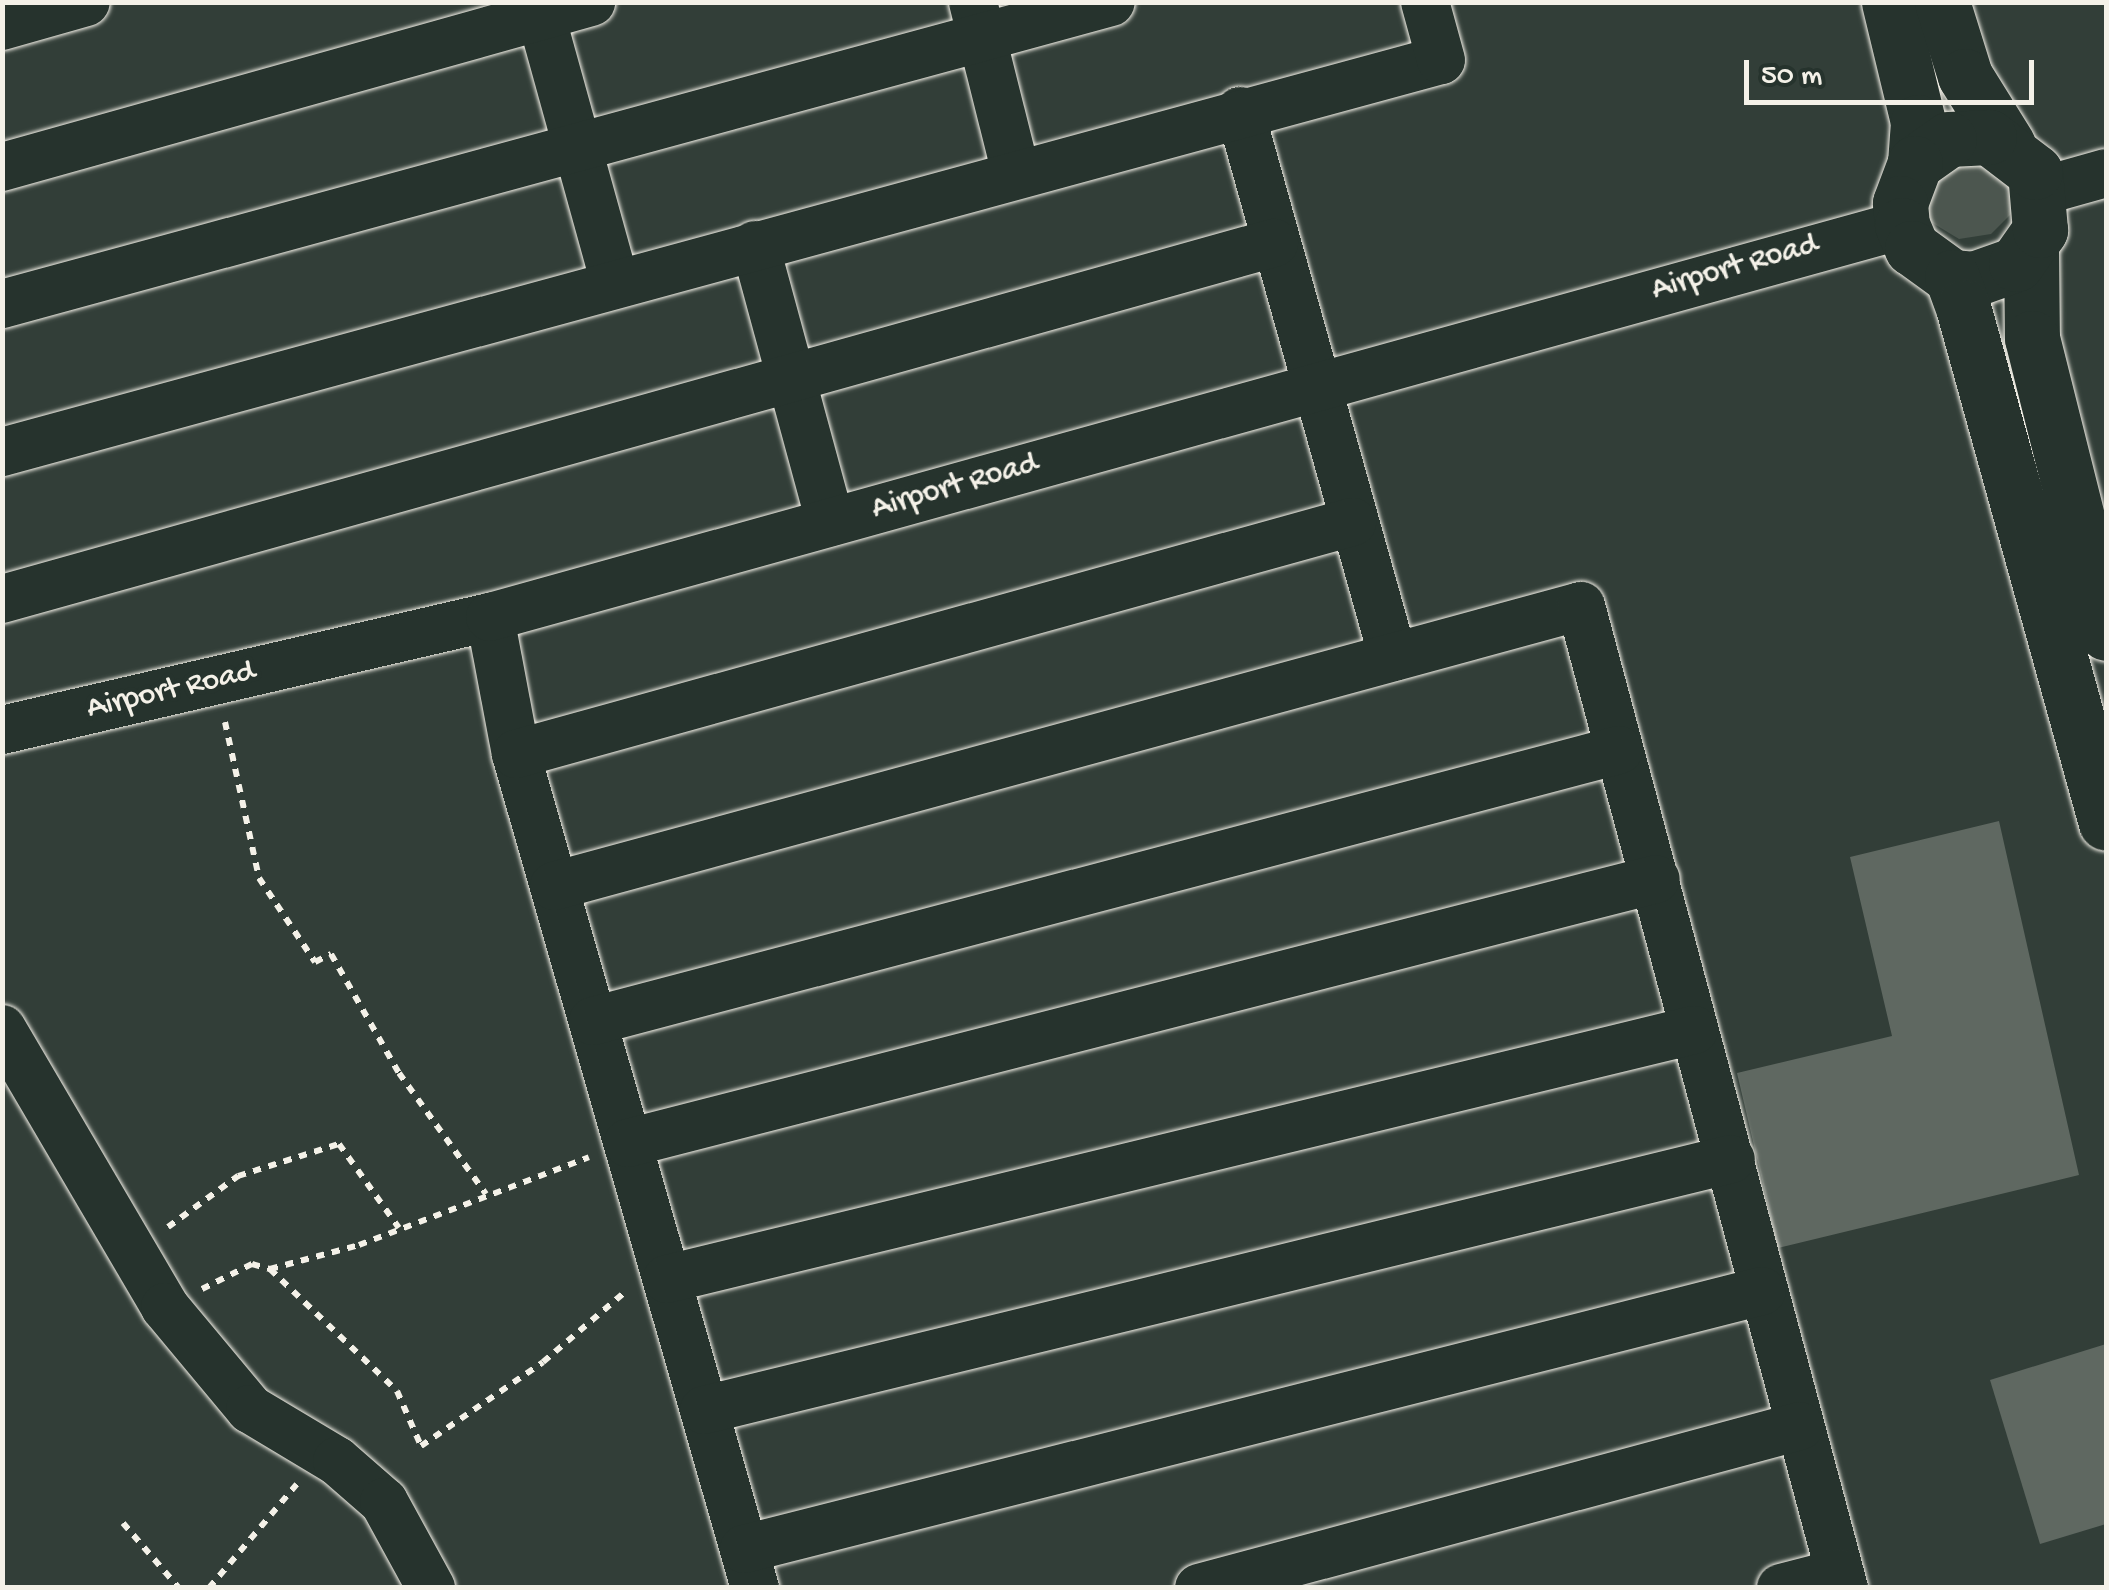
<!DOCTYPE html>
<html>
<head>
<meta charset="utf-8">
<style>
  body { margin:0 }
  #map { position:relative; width:2109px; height:1590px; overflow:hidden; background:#323e38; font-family:"Gochi Hand",sans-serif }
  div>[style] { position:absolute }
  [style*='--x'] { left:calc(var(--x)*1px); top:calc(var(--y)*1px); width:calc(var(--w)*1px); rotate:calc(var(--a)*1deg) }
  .green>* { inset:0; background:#4c564f }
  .building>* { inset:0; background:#5f6861 }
  .path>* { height:6px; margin-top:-3px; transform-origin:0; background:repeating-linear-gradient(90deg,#f4f1e8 0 8px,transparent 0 16px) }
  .roads { filter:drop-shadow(0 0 2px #f4f1e8) drop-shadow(0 0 2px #f4f1e8) }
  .minor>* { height:48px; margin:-24px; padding:0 24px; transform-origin:24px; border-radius:24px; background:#26332d }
  .major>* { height:55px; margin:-27.5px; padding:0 27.5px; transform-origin:27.5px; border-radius:27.5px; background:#26332d }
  span { translate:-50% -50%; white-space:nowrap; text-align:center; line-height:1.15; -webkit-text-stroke:9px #26332d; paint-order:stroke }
  .street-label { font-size:32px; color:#f4f1e8 }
  .frame { position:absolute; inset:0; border:5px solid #f4f1e8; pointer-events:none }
  .scale { position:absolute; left:1744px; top:60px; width:290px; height:45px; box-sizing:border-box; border:5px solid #f4f1e8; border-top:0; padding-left:12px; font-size:30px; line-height:35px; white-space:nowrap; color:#f4f1e8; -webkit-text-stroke:8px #26332d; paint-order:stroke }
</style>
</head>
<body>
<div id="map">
  <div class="green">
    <i style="clip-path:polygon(1945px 150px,2011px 169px,2012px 213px,1991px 234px,1959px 239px,1931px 222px,1923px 208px)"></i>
  </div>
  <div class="building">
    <i style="clip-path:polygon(1999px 821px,2079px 1175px,1778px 1248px,1737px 1073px,1892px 1036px,1850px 857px)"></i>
    <i style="clip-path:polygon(2106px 1344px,2106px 1524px,2040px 1544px,1990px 1380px)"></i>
  </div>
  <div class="path">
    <i style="--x:225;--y:722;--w:160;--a:77.7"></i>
    <i style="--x:259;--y:878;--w:101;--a:56.3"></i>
    <i style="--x:315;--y:962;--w:18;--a:-27"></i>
    <i style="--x:331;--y:954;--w:137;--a:60.3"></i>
    <i style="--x:399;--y:1073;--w:149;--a:54.3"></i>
    <i style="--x:168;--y:1227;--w:87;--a:-36.1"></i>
    <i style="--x:238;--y:1176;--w:106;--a:-17.6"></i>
    <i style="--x:339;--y:1144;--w:103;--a:54.5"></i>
    <i style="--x:270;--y:1269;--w:176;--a:43.8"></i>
    <i style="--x:397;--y:1391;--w:60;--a:66.4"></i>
    <i style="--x:421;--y:1446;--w:148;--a:-34.5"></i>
    <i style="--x:543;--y:1362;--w:108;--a:-40.5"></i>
    <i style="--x:202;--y:1289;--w:56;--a:-26.6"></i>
    <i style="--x:252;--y:1264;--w:19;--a:16"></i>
    <i style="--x:270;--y:1269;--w:92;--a:-15.1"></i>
    <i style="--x:359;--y:1245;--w:246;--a:-20.9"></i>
    <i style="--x:123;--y:1523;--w:86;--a:49.3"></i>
    <i style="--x:209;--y:1588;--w:136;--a:-49.8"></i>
  </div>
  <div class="roads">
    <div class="minor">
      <i style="--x:973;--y:2;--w:176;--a:75.9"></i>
      <i style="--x:541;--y:16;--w:277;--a:74.5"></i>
      <i style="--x:2;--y:26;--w:87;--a:-15.9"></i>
      <i style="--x:1240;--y:111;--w:567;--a:74.35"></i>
      <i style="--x:2;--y:167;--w:612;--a:-15.65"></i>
      <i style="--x:2042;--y:191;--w:66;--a:-15.7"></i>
      <i style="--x:755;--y:245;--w:287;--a:74.8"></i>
      <i style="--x:2;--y:304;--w:1149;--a:-15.23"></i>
      <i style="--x:2;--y:452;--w:1491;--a:-15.24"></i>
      <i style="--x:1441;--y:60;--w:60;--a:-105.4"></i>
      <i style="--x:2;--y:599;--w:1321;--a:-15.64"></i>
      <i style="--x:490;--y:617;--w:139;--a:79.3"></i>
      <i style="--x:516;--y:754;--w:868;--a:74.01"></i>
      <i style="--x:2;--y:730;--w:501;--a:-13.04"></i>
      <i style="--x:490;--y:617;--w:1465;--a:-15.52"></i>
      <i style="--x:516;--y:754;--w:868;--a:-15.51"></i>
      <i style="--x:554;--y:886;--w:1064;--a:-15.25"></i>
      <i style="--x:1581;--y:606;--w:1017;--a:75.01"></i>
      <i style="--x:593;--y:1021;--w:1061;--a:-14.8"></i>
      <i style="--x:2;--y:1029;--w:322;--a:59.6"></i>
      <i style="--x:165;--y:1307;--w:133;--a:50.2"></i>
      <i style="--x:250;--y:1409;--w:101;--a:30.9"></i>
      <i style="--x:337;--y:1461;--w:62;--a:41.1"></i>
      <i style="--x:384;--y:1502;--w:98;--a:61.3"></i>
      <i style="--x:628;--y:1143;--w:1061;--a:-14.4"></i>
      <i style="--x:667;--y:1279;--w:1057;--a:-13.63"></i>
      <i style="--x:704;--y:1410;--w:1057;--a:-13.73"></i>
      <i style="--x:744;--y:1549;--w:1050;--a:-14.22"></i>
      <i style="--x:1199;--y:1588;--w:622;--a:-15.09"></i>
      <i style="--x:1781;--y:1588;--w:60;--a:-14.5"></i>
    </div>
    <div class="major">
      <i style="--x:1889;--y:2;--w:123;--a:76.4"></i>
      <i style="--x:1918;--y:122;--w:41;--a:94.2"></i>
      <i style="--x:1942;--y:2;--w:77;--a:72.7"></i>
      <i style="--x:1965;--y:76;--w:81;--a:58.1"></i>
      <i style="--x:2031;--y:248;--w:90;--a:89.4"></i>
      <i style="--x:2032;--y:338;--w:304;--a:75.9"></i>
      <i style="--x:1952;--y:277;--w:22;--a:5"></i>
      <i style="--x:1974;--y:279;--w:45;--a:-19.7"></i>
      <i style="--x:2016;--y:264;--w:42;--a:-54.8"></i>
      <i style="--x:2040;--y:230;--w:58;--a:-94.9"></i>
      <i style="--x:2035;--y:172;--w:58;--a:-142.7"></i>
      <i style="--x:1989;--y:137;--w:40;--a:177.1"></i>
      <i style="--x:1949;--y:139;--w:42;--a:144.8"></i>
      <i style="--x:1915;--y:163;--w:43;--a:110.6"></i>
      <i style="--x:1900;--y:203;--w:22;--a:85"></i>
      <i style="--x:1902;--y:225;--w:25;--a:67"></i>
      <i style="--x:1912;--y:248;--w:49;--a:35.9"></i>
      <i style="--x:1952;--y:277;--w:32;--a:70"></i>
      <i style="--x:1963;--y:307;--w:535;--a:74.51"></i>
    </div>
  </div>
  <div class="street-label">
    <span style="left:1735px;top:268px;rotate:-16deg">Airport Road</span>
    <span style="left:955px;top:487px;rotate:-16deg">Airport Road</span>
    <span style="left:171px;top:691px;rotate:-13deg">Airport Road</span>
  </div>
  <div class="frame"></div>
  <div class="scale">50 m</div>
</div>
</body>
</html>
